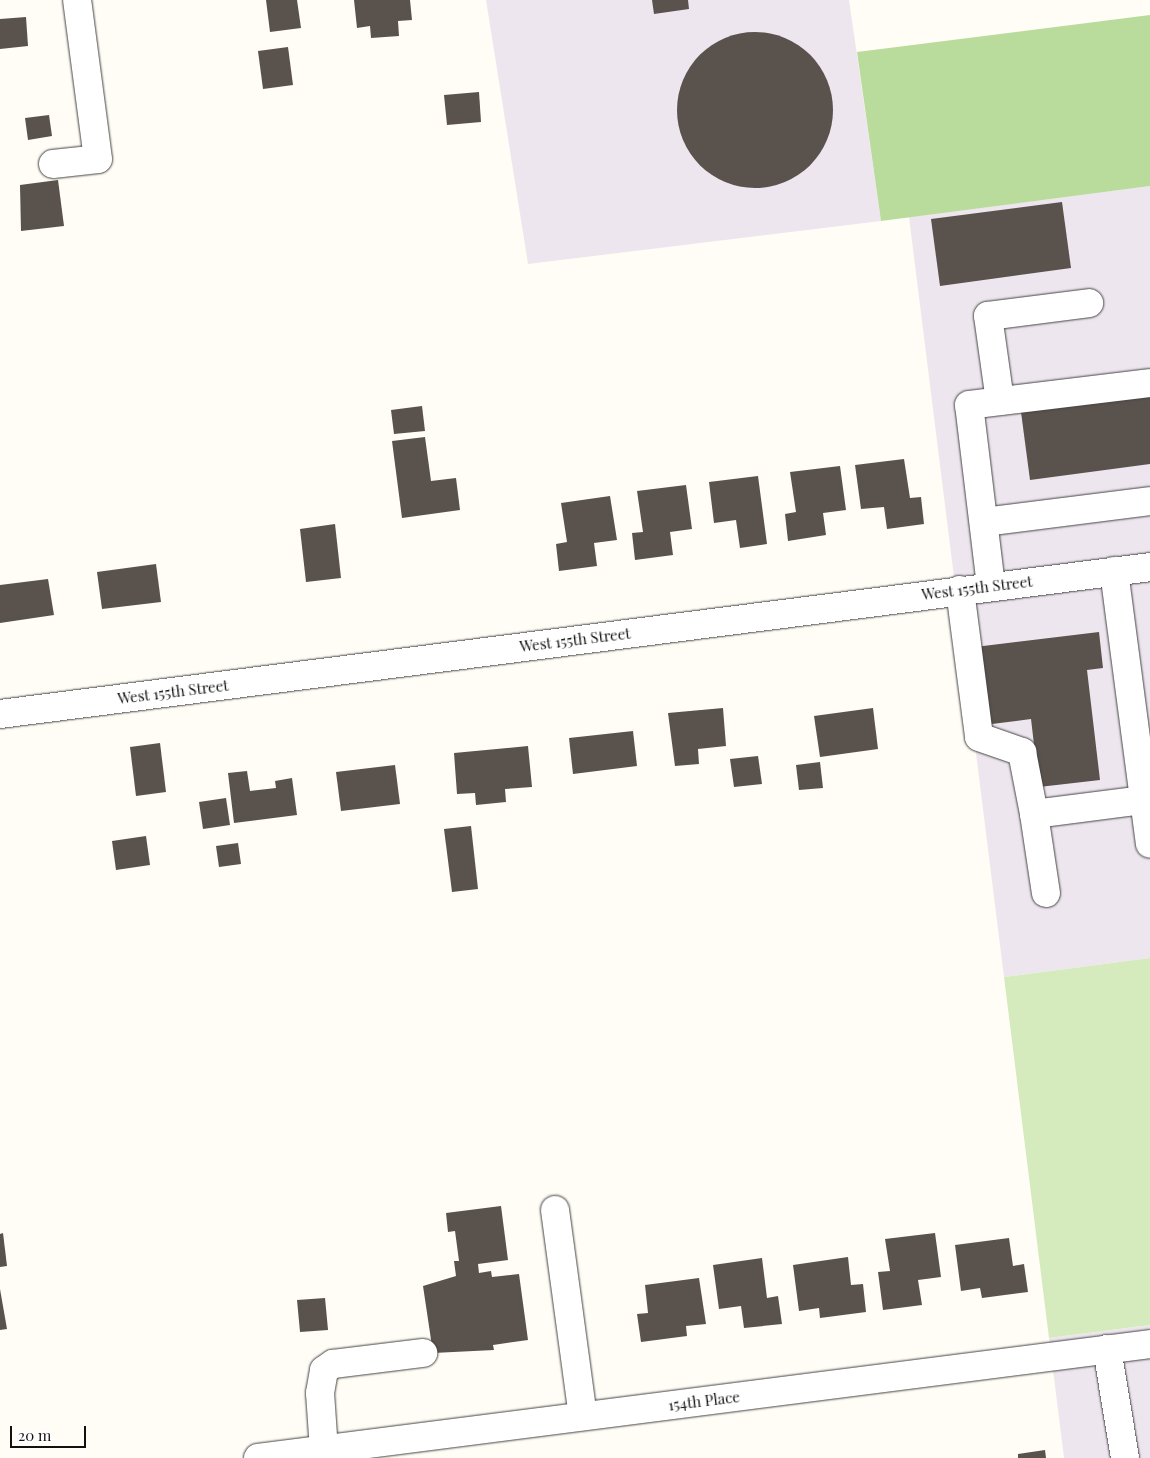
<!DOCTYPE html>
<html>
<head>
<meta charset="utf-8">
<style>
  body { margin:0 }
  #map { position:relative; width:1150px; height:1458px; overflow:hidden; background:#fffdf5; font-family:"Playfair Display",serif }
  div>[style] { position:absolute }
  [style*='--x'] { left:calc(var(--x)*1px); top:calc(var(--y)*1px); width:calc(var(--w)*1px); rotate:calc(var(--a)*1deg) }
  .industrial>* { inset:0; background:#eee6ef }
  .green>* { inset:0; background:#d5ebbd }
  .forest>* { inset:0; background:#b9dc9c }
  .building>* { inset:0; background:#5a524d }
  .round { border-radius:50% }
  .roads { filter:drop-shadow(0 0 1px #444) drop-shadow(0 0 1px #444) }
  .minor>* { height:28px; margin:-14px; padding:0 14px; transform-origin:14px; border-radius:14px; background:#fff }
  span { translate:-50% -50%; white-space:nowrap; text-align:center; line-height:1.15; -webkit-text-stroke:5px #fff; paint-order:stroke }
  .street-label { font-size:15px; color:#111 }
  .scale { position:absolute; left:10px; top:1426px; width:76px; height:22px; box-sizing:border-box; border:2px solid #111; border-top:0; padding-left:6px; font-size:15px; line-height:18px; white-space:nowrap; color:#111; -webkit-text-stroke:4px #fff; paint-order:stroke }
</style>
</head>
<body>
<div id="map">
  <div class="industrial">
    <i style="clip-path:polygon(486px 0,849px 0,881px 221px,528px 264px)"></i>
    <i style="clip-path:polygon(1150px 186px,1150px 958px,1004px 977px,909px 217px)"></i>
    <i style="clip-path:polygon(1150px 1325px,1150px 1458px,1064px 1458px,1049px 1338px)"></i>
  </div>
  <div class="green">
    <i style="clip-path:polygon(1150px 958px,1150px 1325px,1049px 1338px,1004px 977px)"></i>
  </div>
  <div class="forest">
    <i style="clip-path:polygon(1150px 15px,1150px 186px,881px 221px,857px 52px)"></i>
  </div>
  <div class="building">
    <i style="clip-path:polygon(266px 0,297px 0,301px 28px,270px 32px)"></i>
    <i style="clip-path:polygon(354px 0,410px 0,412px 20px,398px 21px,399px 36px,371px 38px,370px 26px,357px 28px)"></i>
    <i style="clip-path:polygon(652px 0,688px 0,689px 9px,654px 14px)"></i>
    <i style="clip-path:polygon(26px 17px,28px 46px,0 49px,0 19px)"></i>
    <i class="round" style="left:677px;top:32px;width:156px;height:156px"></i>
    <i style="clip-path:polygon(288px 47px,293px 85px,263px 89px,258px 51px)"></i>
    <i style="clip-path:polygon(479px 92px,481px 122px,447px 125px,444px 95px)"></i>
    <i style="clip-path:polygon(49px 115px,52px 136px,28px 140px,25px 118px)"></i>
    <i style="clip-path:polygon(58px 180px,64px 226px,21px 231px,20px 185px)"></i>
    <i style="clip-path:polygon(1062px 202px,1071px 268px,940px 286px,931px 219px)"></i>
    <i style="clip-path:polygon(1150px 396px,1150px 464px,1030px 480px,1021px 412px)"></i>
    <i style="clip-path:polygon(422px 406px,425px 431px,394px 434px,391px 410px)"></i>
    <i style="clip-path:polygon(425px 437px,431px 481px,456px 478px,460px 510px,402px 518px,392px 441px)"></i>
    <i style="clip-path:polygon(904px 459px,910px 498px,921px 497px,924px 524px,887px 529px,884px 507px,861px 509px,855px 465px)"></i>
    <i style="clip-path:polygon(840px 466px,846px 510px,823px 513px,826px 535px,788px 541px,785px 514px,796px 512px,790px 472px)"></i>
    <i style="clip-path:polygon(758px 476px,767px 544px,740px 548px,736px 520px,714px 523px,709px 482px)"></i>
    <i style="clip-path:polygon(686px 485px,692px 529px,670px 532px,673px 555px,635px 560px,632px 533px,643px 532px,637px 491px)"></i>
    <i style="clip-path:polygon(610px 496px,617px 540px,594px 543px,597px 566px,559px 571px,556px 544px,567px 542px,561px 503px)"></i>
    <i style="clip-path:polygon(335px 524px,341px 578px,306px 582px,300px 529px)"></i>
    <i style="clip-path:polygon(156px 564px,161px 602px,102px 609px,97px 572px)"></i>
    <i style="clip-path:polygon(48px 579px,54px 615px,0 623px,0 585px)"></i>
    <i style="clip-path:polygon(1099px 632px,1103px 668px,1087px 670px,1100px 780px,1039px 787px,1031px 719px,984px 725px,975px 647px)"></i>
    <i style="clip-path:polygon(723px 708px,726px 746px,698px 749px,699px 764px,675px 766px,668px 713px)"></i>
    <i style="clip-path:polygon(873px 708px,878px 749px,820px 757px,814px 716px)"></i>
    <i style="clip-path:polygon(633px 731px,637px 766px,573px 774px,569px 738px)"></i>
    <i style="clip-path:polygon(160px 743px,166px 792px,136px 796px,130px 747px)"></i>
    <i style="clip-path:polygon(528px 746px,532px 787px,505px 789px,506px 802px,476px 805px,475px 793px,457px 794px,454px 753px)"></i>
    <i style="clip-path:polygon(758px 756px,762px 784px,734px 787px,730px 759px)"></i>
    <i style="clip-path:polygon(820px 762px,823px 788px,799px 790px,796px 765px)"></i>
    <i style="clip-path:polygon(395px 765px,400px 804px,341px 811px,336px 772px)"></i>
    <i style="clip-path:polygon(247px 771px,250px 791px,276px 788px,275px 781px,292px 778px,297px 815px,234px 823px,228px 773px)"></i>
    <i style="clip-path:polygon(226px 798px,230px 825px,203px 829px,199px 802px)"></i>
    <i style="clip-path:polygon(471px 826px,478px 889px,452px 892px,444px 829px)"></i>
    <i style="clip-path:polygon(146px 836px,150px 865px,116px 870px,112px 841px)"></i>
    <i style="clip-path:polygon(238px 843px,241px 864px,219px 867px,216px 846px)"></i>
    <i style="clip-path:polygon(501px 1206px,508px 1260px,478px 1264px,479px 1273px,491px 1271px,492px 1277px,519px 1274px,528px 1340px,493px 1345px,494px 1350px,433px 1353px,423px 1286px,456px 1276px,454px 1261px,459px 1261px,455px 1231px,448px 1232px,446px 1213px)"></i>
    <i style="clip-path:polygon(3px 1233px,7px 1266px,0 1267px,0 1234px)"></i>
    <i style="clip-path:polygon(935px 1233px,941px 1277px,918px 1280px,922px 1305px,883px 1310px,878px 1272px,890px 1271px,885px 1239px)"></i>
    <i style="clip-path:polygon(1009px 1238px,1013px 1266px,1024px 1264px,1028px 1292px,982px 1298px,980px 1288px,961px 1291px,955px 1245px)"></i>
    <i style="clip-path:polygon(848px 1257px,851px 1285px,863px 1284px,866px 1312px,820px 1318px,819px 1308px,799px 1311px,793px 1265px)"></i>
    <i style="clip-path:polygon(762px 1258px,767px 1298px,778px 1296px,782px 1324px,744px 1328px,741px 1306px,719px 1309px,713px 1265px)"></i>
    <i style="clip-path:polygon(699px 1278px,706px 1324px,686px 1326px,687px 1336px,641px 1342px,637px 1314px,648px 1313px,645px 1285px)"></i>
    <i style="clip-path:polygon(0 1289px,7px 1329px,0 1330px)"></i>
    <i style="clip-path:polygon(325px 1298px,328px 1330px,300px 1332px,297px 1300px)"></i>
    <i style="clip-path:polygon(1045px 1450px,1046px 1458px,1018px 1458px,1018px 1454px)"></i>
  </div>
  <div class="roads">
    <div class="minor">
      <i style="--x:53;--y:164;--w:45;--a:-6.3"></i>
      <i style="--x:98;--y:159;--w:160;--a:-97.5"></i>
      <i style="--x:1000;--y:401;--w:86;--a:-98"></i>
      <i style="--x:988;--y:316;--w:102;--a:-7.3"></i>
      <i style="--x:984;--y:522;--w:167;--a:-7.2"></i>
      <i style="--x:1114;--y:571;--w:275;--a:82.5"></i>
      <i style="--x:991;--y:586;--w:182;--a:-96.9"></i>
      <i style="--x:969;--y:405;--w:182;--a:-6.9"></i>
      <i style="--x:960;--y:590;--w:148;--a:82.6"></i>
      <i style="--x:979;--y:737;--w:46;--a:19.2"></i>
      <i style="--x:1022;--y:752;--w:63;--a:79"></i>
      <i style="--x:1034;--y:814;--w:111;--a:-7.3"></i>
      <i style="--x:0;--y:714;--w:1159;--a:-7.28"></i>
      <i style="--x:1034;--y:814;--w:80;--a:81.4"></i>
      <i style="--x:555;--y:1210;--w:208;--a:82.3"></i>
      <i style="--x:1107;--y:1349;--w:110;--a:80.6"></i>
      <i style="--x:324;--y:1450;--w:57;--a:-94"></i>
      <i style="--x:320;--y:1393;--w:23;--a:-80"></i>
      <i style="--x:324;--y:1370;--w:11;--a:-34"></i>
      <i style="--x:333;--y:1364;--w:91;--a:-7"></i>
      <i style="--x:258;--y:1458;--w:899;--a:-7.28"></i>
    </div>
  </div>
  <div class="street-label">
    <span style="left:977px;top:588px;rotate:-7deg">West 155th Street</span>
    <span style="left:575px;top:640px;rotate:-7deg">West 155th Street</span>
    <span style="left:173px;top:692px;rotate:-7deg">West 155th Street</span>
    <span style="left:704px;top:1401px;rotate:-7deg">154th Place</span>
  </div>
  <div class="scale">20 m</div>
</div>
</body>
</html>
